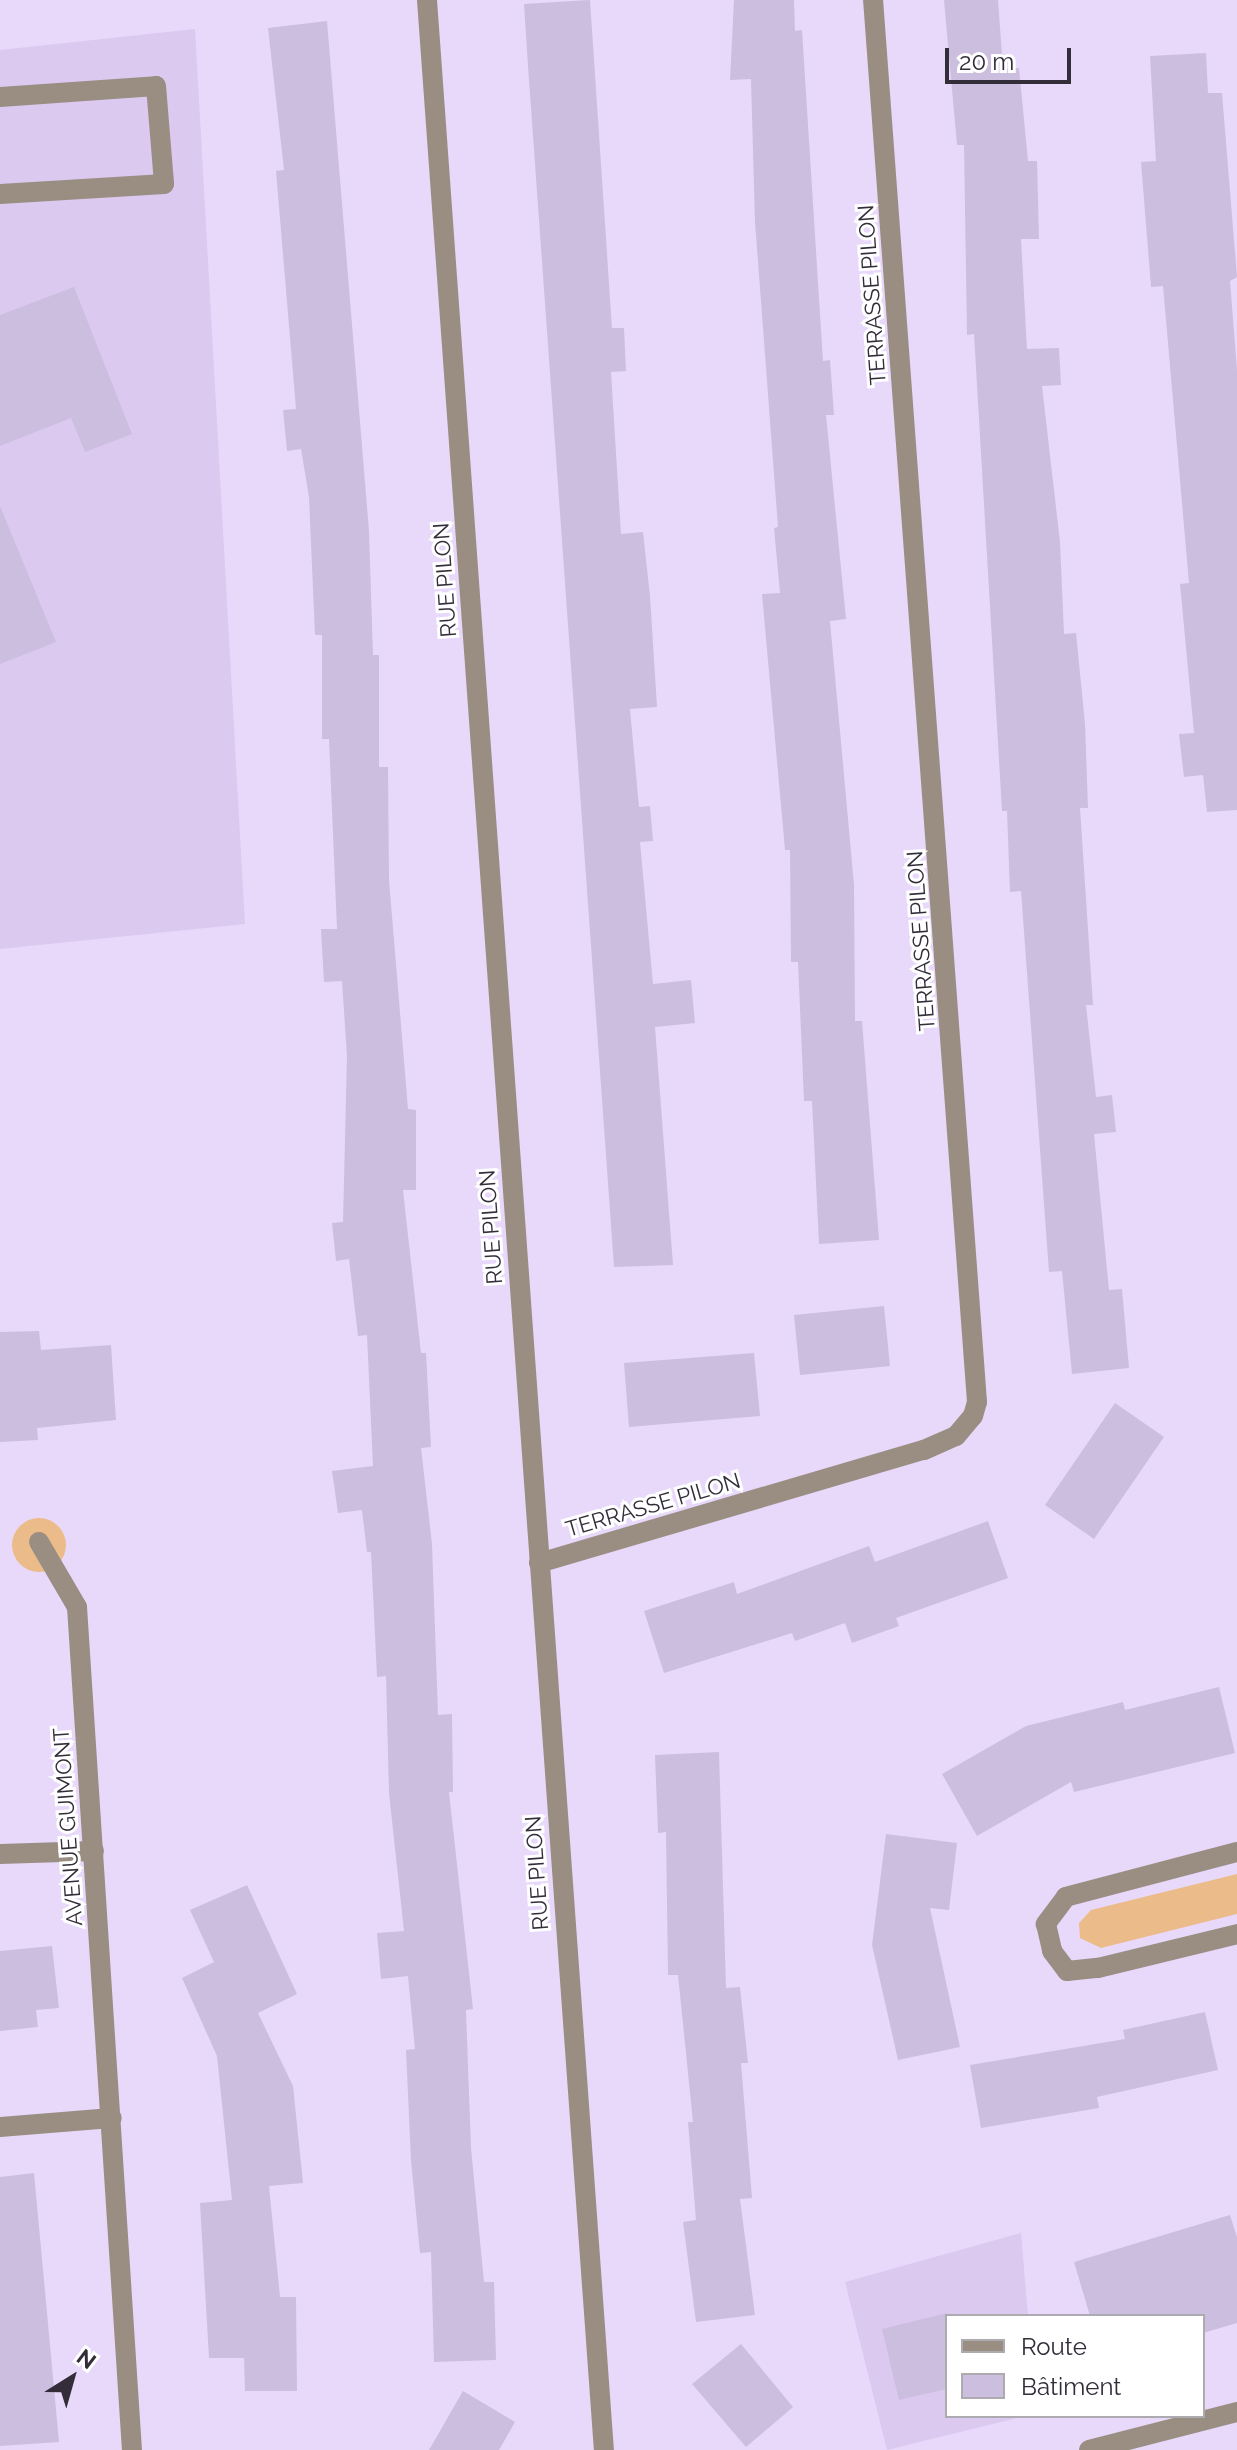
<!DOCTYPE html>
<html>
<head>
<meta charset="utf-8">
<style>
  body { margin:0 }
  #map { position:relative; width:1237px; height:2450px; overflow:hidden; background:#e8d9fb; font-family:Raleway,sans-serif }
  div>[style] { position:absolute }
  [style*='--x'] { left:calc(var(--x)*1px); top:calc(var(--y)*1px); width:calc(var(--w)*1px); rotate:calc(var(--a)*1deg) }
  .built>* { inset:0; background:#dbc9f0 }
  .green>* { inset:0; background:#ebbc89 }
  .round { border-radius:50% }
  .building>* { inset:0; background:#ccbedf }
  .minor>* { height:20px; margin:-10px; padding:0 10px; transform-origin:10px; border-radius:10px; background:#9a8e83 }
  span { translate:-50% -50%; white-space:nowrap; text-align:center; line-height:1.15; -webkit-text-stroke:6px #fff; paint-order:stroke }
  .street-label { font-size:22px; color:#332d3a }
  .legend { position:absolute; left:945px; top:2314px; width:260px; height:104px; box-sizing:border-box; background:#fff; border:2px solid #adabb0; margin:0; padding:10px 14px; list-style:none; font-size:24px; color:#332d3a }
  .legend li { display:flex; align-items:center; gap:16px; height:40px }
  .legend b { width:40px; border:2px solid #adabb0 }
  .north { position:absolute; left:32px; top:2338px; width:80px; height:80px; -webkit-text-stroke:6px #fff; paint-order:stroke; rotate:37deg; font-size:22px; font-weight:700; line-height:32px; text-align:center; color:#332d3a }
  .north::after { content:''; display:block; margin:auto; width:28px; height:36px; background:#332d3a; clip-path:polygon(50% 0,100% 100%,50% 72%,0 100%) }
  .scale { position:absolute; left:945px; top:48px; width:126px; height:36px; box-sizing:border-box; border:4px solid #332d3a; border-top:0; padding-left:10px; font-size:24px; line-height:28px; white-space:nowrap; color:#332d3a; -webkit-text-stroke:6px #fff; paint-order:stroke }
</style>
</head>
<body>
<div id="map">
  <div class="built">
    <i style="clip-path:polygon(195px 29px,245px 924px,0 949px,0 50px)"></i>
    <i style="clip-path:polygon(1021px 2233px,1028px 2316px,947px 2316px,947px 2416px,1025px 2416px,887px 2450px,845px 2282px)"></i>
  </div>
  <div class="green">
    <i class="round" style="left:12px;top:1518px;width:54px;height:54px"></i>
    <i style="clip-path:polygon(1237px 1874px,1237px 1914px,1101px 1948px,1080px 1938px,1079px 1923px,1091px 1910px)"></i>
  </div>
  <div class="building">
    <i style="clip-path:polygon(590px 0,612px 328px,624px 328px,626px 371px,611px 372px,621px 534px,643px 532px,650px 596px,657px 707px,630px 709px,639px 807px,650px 806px,653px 841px,640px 842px,653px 984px,691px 980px,695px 1023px,655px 1027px,673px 1265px,614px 1267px,528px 66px,524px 4px)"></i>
    <i style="clip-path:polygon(734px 0,794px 0,795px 31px,802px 30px,823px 361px,830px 360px,834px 415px,826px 415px,846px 619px,830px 621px,854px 885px,855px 1021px,862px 1021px,879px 1240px,819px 1244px,812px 1101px,804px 1101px,798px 962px,791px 962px,790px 850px,785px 850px,762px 594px,780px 593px,774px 528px,778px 527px,755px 222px,751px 79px,730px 80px)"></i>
    <i style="clip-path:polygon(944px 0,998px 0,1003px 69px,1019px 68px,1028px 161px,1037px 161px,1039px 239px,1021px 239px,1027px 349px,1059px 348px,1061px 385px,1042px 386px,1060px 542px,1064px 634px,1076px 633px,1085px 724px,1088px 808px,1080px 808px,1093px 1005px,1086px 1005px,1096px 1097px,1112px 1095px,1116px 1132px,1094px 1134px,1109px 1290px,1122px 1289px,1129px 1368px,1072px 1374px,1062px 1271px,1049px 1272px,1021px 891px,1010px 892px,1007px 811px,1002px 811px,974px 334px,967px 335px,964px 145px,957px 145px)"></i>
    <i style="clip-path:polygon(327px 21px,369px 531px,373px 655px,379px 655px,379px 767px,388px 767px,389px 880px,408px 1109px,416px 1110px,416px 1190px,403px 1190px,421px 1353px,426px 1353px,431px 1447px,421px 1448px,432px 1544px,438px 1715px,452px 1714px,453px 1792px,449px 1792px,473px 2009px,466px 2010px,471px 2148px,484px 2282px,494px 2282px,496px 2360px,434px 2362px,431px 2252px,420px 2253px,411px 2161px,406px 2050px,415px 2049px,408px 1976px,381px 1979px,377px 1933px,404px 1931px,389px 1793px,386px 1676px,377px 1677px,371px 1552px,367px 1552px,362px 1510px,338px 1513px,332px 1471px,373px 1466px,367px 1335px,358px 1336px,349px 1259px,336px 1261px,332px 1223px,343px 1222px,347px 1056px,342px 981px,324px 982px,321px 929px,337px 929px,329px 739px,322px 739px,322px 635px,315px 635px,309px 497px,301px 449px,287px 451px,283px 410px,296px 409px,276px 171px,284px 170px,268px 28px)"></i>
    <i style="clip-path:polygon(1206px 53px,1208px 93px,1222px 93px,1237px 277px,1230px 281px,1237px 370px,1237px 810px,1207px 812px,1203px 775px,1184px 777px,1179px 734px,1194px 733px,1180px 584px,1189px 583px,1163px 286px,1151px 287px,1141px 162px,1156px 161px,1150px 56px)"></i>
    <i style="clip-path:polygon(74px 287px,132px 434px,85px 452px,71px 418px,0 446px,0 315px)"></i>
    <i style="clip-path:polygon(0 506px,56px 642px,0 664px)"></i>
    <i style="clip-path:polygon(884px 1306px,890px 1366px,800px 1375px,794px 1315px)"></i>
    <i style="clip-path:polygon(39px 1331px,41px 1350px,111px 1345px,116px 1420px,37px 1428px,38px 1440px,0 1442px,0 1332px)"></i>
    <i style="clip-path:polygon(754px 1353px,760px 1416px,629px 1427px,624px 1363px)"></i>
    <i style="clip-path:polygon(1115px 1403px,1164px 1437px,1094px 1539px,1045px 1505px)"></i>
    <i style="clip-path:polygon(988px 1521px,1008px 1578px,896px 1618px,899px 1626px,852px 1643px,845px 1623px,795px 1641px,792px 1633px,664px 1673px,644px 1611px,734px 1582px,737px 1594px,869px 1546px,875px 1562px)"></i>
    <i style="clip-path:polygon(1219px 1687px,1235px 1753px,1074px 1792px,1071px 1782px,977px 1836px,942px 1774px,1026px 1726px,1123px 1702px,1125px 1710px)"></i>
    <i style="clip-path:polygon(719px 1752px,726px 1988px,740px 1987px,748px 2063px,741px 2063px,752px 2198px,740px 2199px,755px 2315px,696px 2322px,683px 2222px,696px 2220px,688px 2122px,693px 2122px,678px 1975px,668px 1975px,666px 1832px,658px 1833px,655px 1755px)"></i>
    <i style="clip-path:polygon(886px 1834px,957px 1843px,949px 1910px,930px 1908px,960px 2047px,898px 2060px,872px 1945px)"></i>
    <i style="clip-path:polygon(247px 1885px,297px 1994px,258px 2013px,293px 2086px,303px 2183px,269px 2186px,280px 2297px,296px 2297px,297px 2391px,245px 2391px,244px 2358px,209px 2358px,200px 2203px,232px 2200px,217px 2056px,182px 1978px,214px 1962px,190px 1910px)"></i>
    <i style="clip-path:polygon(52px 1946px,59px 2008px,36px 2010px,38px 2027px,0 2031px,0 1951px)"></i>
    <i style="clip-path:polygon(1205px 2012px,1218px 2070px,1097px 2097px,1099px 2108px,981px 2128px,970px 2065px,1125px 2039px,1123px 2030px)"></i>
    <i style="clip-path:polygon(34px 2173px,59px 2442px,0 2446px,0 2177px)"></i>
    <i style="clip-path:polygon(1230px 2215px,1237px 2237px,1237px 2323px,1203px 2333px,1203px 2316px,1090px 2316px,1074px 2262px)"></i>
    <i style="clip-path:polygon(947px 2313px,947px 2389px,899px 2400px,882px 2329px)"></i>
    <i style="clip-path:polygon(741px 2344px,793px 2407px,746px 2447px,692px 2384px)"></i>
    <i style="clip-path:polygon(463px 2391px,515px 2422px,499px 2450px,429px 2450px)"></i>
  </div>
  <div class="minor">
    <i style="--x:427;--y:0;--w:2456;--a:85.87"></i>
    <i style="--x:0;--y:97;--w:156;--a:-4"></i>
    <i style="--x:156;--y:86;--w:98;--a:85.3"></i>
    <i style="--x:164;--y:184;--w:164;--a:176.5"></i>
    <i style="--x:39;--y:1542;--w:75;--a:59.7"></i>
    <i style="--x:77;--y:1607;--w:845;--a:86.27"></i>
    <i style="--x:539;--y:1563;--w:401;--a:-16.4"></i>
    <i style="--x:924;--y:1450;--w:35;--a:-24"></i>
    <i style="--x:956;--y:1436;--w:26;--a:-50"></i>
    <i style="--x:973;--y:1416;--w:15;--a:-74"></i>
    <i style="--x:977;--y:1402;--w:1406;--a:-94.24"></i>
    <i style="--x:1237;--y:1852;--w:177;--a:165.3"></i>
    <i style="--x:1066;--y:1897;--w:34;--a:127"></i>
    <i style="--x:1046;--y:1924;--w:28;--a:77"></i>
    <i style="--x:1052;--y:1951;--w:25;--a:53"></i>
    <i style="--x:1067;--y:1971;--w:31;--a:-6"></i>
    <i style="--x:1098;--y:1968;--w:143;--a:-13.7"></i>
    <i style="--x:0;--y:1854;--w:94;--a:-1.8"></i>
    <i style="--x:0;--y:2127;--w:112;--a:-4.6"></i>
    <i style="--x:1089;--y:2450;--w:153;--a:-14.4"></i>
  </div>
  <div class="street-label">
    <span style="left:872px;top:295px;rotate:-94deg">TERRASSE PILON</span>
    <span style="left:445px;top:580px;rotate:-94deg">RUE PILON</span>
    <span style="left:921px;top:941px;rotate:-94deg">TERRASSE PILON</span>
    <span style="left:491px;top:1227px;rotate:-94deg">RUE PILON</span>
    <span style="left:653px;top:1505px;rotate:-16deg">TERRASSE PILON</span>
    <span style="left:68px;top:1827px;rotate:-94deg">AVENUE GUIMONT</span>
    <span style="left:537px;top:1873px;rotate:-94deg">RUE PILON</span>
  </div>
  <ul class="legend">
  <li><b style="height:10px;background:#9a8e83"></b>Route</li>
  <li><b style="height:22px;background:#ccbedf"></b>Bâtiment</li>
  </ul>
  <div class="north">N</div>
  <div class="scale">20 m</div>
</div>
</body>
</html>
